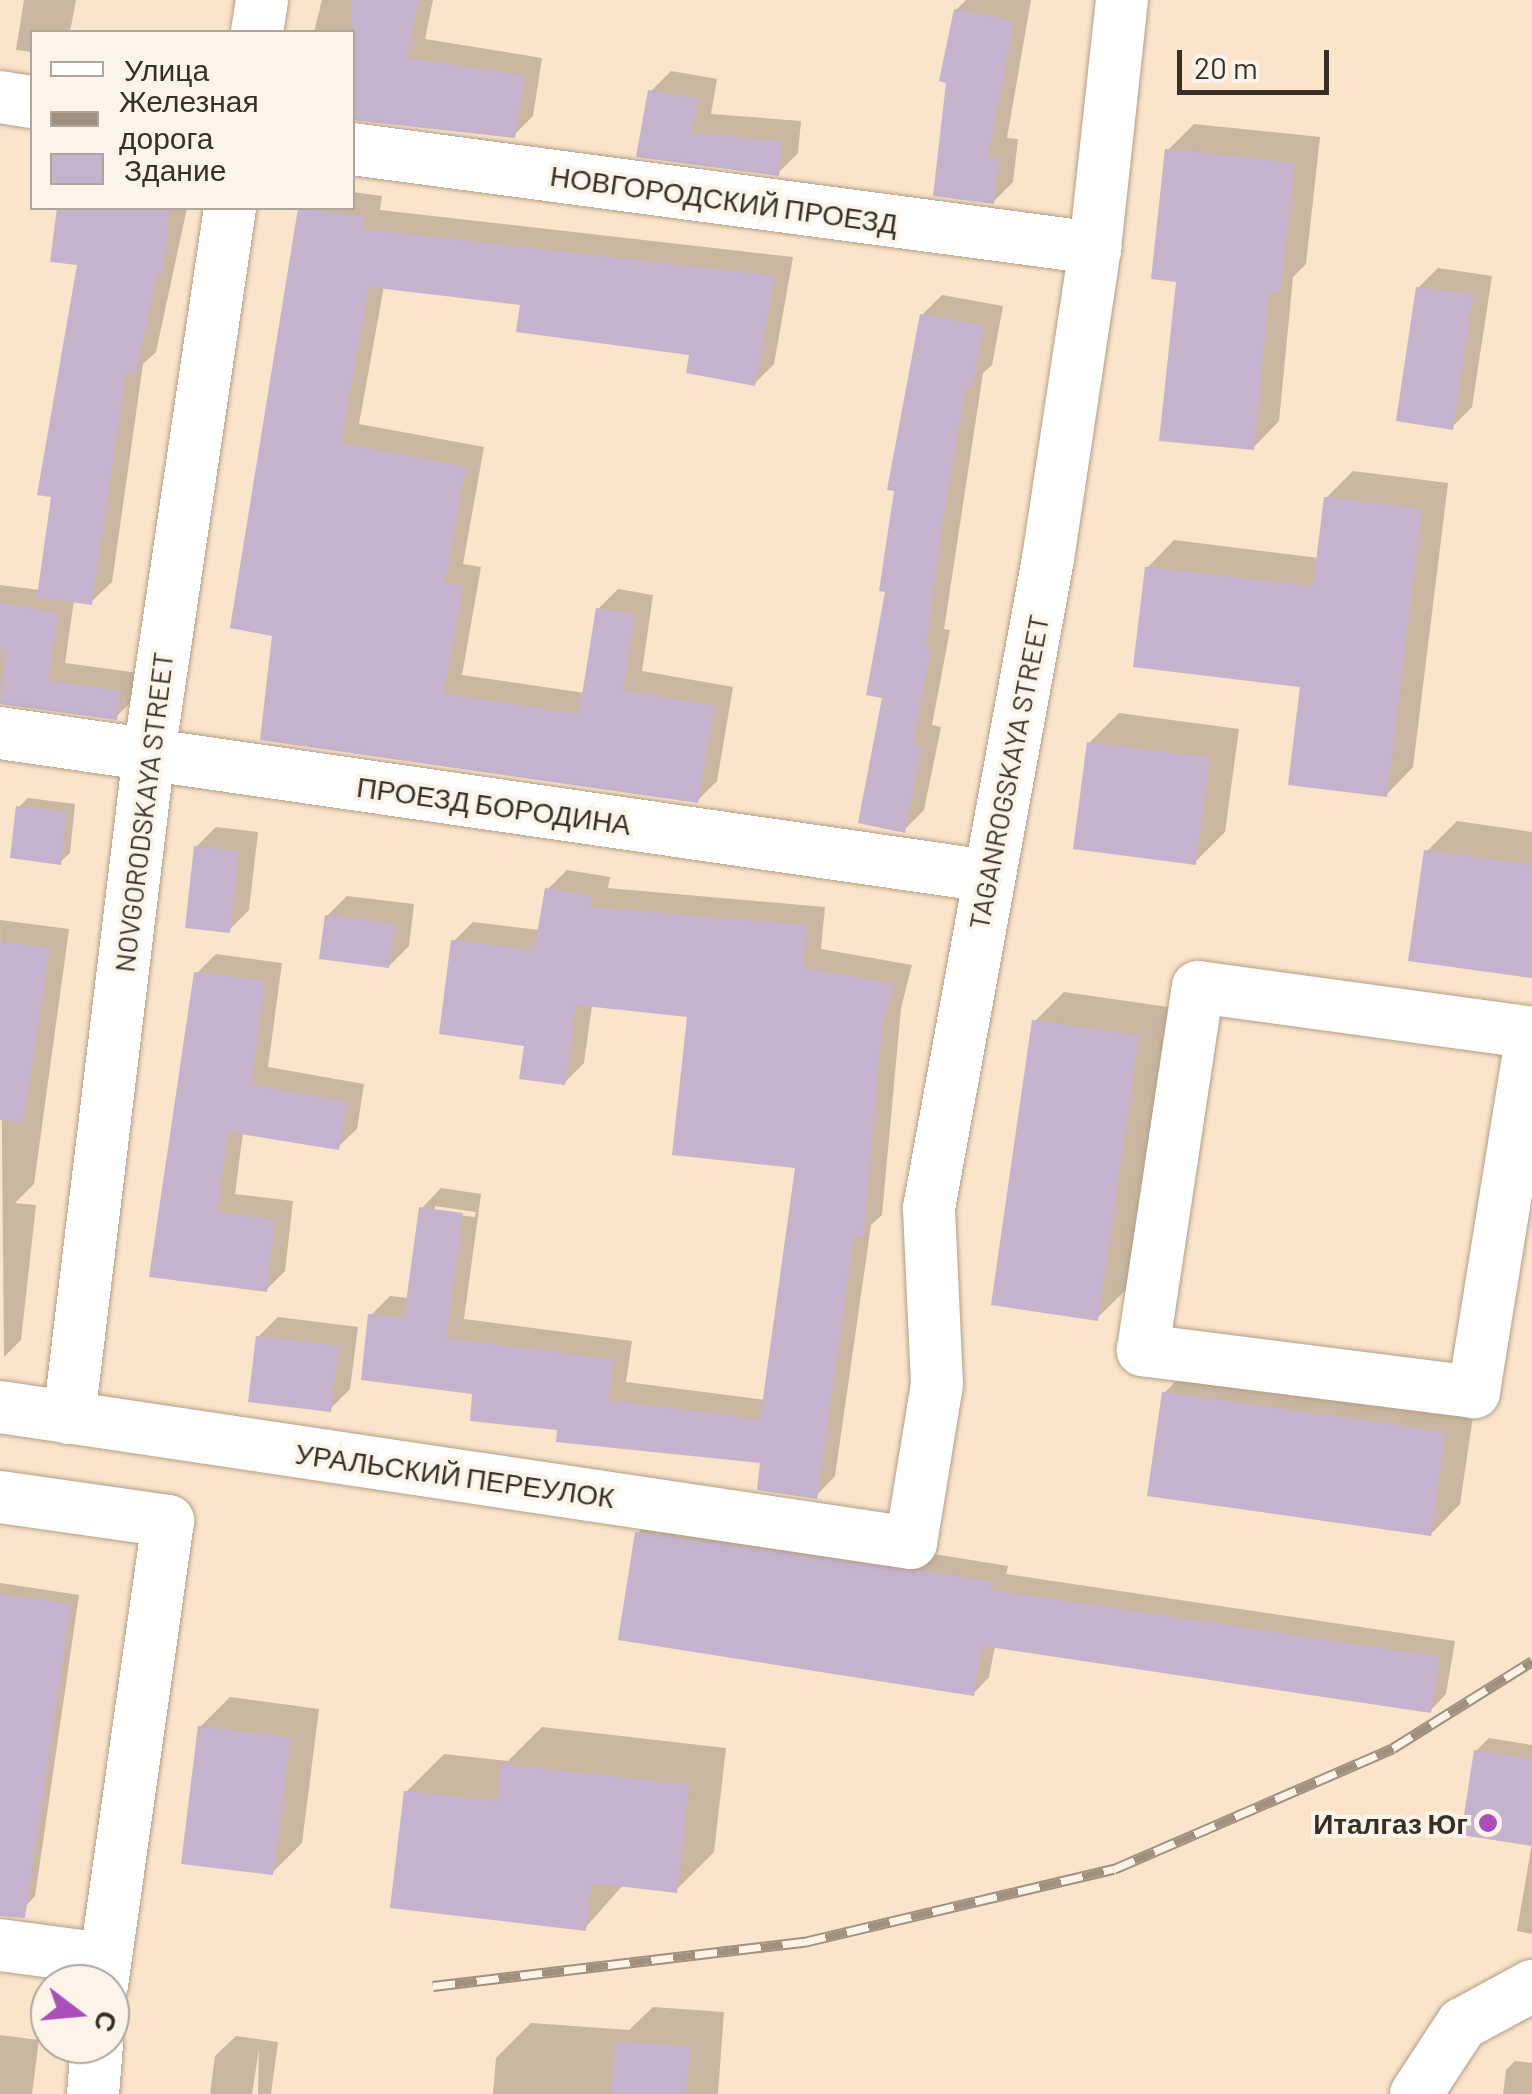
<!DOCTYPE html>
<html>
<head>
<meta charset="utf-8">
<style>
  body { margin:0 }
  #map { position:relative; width:1532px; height:2094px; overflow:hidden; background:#fae4ca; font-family:Barlow,sans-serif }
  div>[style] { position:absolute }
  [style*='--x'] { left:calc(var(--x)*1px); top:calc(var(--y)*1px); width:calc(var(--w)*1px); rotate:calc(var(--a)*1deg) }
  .shadow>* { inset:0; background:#0003 }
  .building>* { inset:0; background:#c5b2cd }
  .roads { filter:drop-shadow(0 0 2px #b39f86) drop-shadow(0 0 2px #b39f86) }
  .minor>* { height:52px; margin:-26px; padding:0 26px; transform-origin:26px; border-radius:26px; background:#fff }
  .rail>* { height:11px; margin-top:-5.5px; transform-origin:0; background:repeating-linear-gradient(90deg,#fcf4e9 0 22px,#a0907e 0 44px); box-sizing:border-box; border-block:2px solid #a0907e }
  .dots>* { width:28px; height:28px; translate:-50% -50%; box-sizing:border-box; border:5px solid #fcf4e9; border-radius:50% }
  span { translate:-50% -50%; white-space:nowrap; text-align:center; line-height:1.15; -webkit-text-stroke:8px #fcf4e9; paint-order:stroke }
  .street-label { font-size:28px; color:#383026 }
  .poi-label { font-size:28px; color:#383026; font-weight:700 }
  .right { translate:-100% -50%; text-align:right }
  .legend { position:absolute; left:30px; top:30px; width:325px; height:180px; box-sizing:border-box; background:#fcf4e9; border:2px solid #aea69b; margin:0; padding:12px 18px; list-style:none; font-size:30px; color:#383026 }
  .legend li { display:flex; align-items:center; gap:20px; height:50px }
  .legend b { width:50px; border:2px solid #aea69b }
  .north { position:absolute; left:30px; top:1964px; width:100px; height:100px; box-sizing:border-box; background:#fcf4e9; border:2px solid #aea69b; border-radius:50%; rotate:106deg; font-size:28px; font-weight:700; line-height:40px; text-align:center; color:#383026 }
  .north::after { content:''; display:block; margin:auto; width:35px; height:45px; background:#aa4eb9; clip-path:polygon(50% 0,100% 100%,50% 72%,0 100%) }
  .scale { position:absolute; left:1177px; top:50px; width:152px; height:45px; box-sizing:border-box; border:5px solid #383026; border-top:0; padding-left:12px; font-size:30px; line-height:35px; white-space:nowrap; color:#383026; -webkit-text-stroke:8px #fcf4e9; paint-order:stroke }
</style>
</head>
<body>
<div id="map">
  <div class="shadow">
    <i style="clip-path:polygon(24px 0,76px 0,70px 32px,32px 32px,32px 52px,16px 50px)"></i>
    <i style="clip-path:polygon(322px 0,433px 0,425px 39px,542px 58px,533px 116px,514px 135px,352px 32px,314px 32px)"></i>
    <i style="clip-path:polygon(966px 0,1031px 0,1007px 138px,1018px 139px,1013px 182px,993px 202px,949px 81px,956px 10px)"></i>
    <i style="clip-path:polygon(671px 71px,717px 79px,711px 114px,801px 121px,798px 153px,778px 173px,639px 154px,651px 91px)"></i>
    <i style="clip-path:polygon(1194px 124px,1320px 137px,1306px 264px,1293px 277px,1279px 421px,1253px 448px,1178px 279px,1168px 150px)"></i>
    <i style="clip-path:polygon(352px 192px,382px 196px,380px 210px,793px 257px,774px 364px,754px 384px,692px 352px,523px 303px,384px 286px,359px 424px,484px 447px,463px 564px,481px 567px,462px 675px,585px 693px,598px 609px,618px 589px,653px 595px,642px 671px,733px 687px,717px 781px,697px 801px,275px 634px,233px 626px,300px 208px,352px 208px)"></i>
    <i style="clip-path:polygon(59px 208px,187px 208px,156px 352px,143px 364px,112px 582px,91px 602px,74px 600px,65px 663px,139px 673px,135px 698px,116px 717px,0 702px,0 585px,40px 590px,80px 262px,53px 259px)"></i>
    <i style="clip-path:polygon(1438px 268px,1492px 276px,1472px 407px,1452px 427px,1418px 288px)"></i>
    <i style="clip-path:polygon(942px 295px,1003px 306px,992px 365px,983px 373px,944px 629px,950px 630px,932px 725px,941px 727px,924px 810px,904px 830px,885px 696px,888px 590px,922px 315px)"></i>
    <i style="clip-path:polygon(1353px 471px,1448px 483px,1413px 767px,1386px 795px,1303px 685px,1147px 568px,1174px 540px,1319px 558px,1326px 498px)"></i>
    <i style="clip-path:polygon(1119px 713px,1239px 729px,1225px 832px,1195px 862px,1089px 743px)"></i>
    <i style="clip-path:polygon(28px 798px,75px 804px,70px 853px,60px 862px,19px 807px)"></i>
    <i style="clip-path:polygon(1457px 821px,1532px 832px,1532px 976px,1427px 851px)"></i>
    <i style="clip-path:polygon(216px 827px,258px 832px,249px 910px,229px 930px,196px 847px)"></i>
    <i style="clip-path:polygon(evenodd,567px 870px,610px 877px,608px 888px,825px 907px,821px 949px,912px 965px,901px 1008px,882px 1215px,871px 1225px,835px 1476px,816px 1496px,763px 1461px,560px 1427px,475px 1391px,371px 1315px,390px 1296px,409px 1298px,422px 1208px,441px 1188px,481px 1194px,464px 1319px,632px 1341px,626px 1382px,765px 1400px,797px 1166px,690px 1014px,592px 1005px,584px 1063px,564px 1083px,527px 1044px,454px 941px,473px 922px,540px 930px,547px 890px,567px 870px,435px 1206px,476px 1212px,475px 1217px,435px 1212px,435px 1206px)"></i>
    <i style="clip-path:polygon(347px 896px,414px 904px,409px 946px,389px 966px,327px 916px)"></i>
    <i style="clip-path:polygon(0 920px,69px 929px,34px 1184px,15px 1203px,36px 1205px,21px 1340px,4px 1357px)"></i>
    <i style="clip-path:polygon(216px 954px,282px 963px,268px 1067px,364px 1084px,357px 1129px,338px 1147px,243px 1132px,235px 1194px,293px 1201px,285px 1271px,266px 1290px,152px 1275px,197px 973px)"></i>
    <i style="clip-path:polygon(1064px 992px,1168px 1007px,1127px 1289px,1097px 1318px,1035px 1021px)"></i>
    <i style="clip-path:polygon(278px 1317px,358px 1327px,350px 1389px,330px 1409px,258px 1337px)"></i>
    <i style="clip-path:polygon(1194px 1363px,1475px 1403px,1460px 1504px,1431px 1534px,1164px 1393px)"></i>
    <i style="clip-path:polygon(654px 1517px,940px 1555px,1008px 1566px,1006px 1574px,1455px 1641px,1446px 1694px,1430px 1711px,995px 1646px,989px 1677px,973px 1694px,638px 1533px)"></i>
    <i style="clip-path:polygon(0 1583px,79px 1595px,35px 1896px,26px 1906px,0 1902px)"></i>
    <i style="clip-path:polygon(230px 1697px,319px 1709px,302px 1843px,272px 1873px,200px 1727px)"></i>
    <i style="clip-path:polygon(542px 1727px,726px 1748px,714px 1852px,676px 1890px,624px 1884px,585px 1928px,406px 1792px,444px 1754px,508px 1761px)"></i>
    <i style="clip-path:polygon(1489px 1738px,1532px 1745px,1532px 1934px,1517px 1931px,1532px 1843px,1476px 1751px)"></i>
    <i style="clip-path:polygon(653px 2007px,724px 2012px,718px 2094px,493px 2094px,496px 2058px,531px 2023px,629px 2030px)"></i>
    <i style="clip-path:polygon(0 2035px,39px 2040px,32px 2094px,0 2094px)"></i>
    <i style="clip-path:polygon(236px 2036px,278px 2042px,271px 2094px,258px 2094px,259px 2049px,252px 2094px,210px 2094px,215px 2056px)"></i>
    <i style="clip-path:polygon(1515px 2061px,1532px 2063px,1532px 2094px,1503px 2094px,1506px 2070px)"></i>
  </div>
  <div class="building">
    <i style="clip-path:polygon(352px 0,419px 0,407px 58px,525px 76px,515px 138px,352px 120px)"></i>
    <i style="clip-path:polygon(954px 9px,1014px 21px,988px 157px,999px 158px,994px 204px,933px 196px,946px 83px,939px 81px)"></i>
    <i style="clip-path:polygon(648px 90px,698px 99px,692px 133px,782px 141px,779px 176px,636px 157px)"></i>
    <i style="clip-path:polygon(1165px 149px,1295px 163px,1280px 293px,1269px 292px,1254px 450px,1159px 441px,1176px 282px,1151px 279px)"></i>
    <i style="clip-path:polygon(57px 208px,170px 208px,163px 274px,157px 273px,136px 375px,126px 373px,92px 605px,37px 597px,51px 497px,37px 495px,77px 265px,50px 262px)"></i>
    <i style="clip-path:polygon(298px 208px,364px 216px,362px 229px,775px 276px,755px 386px,686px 373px,689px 355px,516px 332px,520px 305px,369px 287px,341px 443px,466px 467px,445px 583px,463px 586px,444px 694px,579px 714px,596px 608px,635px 614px,623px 690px,715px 706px,698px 803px,260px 740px,272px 636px,230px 628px)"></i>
    <i style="clip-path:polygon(1416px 287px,1473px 295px,1453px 430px,1396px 421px)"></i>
    <i style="clip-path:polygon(920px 314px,984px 326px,972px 388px,966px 386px,940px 538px,926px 649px,931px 650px,913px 744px,922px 746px,905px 833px,858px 823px,882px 698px,866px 695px,885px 592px,879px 591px,894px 491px,887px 490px)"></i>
    <i style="clip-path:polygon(1324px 497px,1422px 509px,1387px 797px,1288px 785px,1300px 687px,1133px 667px,1145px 567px,1313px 586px)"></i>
    <i style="clip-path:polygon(0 603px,58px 613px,48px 681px,121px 691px,117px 720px,0 704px,6px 649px,0 648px)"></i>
    <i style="clip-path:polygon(1087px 742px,1210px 758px,1196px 865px,1073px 849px)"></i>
    <i style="clip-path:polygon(16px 806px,67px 812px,61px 865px,10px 858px)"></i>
    <i style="clip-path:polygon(194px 846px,239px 851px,230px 933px,185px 928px)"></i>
    <i style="clip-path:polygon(1424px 850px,1532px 865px,1532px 978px,1408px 961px)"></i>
    <i style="clip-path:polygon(545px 888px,592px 896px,590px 907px,807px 925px,803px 968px,894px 984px,882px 1029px,863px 1237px,854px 1236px,817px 1499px,757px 1490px,760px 1463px,556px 1442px,557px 1430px,470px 1421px,472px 1394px,361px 1380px,368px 1314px,404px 1318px,419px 1207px,463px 1213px,446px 1338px,614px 1360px,608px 1400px,760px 1420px,795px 1168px,672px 1155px,687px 1017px,576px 1005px,565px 1085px,519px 1079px,524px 1046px,439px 1034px,451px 940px,534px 951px)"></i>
    <i style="clip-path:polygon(325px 915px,395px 924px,389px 968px,319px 959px)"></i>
    <i style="clip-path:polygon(0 942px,50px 948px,23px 1122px,0 1120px)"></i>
    <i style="clip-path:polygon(194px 972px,265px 981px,251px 1085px,347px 1102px,339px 1150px,228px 1132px,217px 1212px,275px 1220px,267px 1292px,149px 1277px)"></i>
    <i style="clip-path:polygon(1032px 1020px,1139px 1036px,1098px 1321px,991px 1305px)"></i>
    <i style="clip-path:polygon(256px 1336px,339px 1346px,331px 1412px,248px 1402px)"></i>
    <i style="clip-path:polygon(1162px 1392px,1446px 1432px,1431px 1536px,1147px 1496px)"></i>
    <i style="clip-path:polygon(635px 1532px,923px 1571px,993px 1582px,991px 1590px,1440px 1657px,1431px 1713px,982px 1646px,974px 1696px,618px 1640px)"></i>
    <i style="clip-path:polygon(0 1594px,71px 1604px,25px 1918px,0 1916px)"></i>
    <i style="clip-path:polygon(198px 1726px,291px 1738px,273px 1875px,181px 1864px)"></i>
    <i style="clip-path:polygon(1474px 1750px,1532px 1759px,1532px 1846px,1461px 1835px)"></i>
    <i style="clip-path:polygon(501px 1764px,689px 1785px,677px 1893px,592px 1883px,586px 1931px,390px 1908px,404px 1791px,497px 1801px)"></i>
    <i style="clip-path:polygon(615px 2041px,690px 2047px,686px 2094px,611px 2094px)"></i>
  </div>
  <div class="roads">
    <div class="minor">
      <i style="--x:257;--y:32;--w:32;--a:-81"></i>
      <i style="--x:0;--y:97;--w:32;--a:9"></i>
      <i style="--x:352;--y:149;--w:750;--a:7.59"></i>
      <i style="--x:0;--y:733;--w:997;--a:8.24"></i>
      <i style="--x:1198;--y:987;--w:337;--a:7.8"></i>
      <i style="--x:1532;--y:1033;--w:364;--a:99.2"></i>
      <i style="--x:1474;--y:1392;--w:334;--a:-172.8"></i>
      <i style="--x:1143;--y:1350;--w:367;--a:-81.4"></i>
      <i style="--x:0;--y:1407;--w:921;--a:8.49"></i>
      <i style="--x:911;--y:1543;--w:160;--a:-80.7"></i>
      <i style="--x:937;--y:1385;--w:177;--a:-92.6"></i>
      <i style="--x:929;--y:1208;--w:660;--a:-79.61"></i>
      <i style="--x:1048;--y:559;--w:315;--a:-81.4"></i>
      <i style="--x:1095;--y:248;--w:249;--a:-83.8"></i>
      <i style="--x:69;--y:1418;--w:669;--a:-83.13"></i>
      <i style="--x:149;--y:754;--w:552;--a:-81.56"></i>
      <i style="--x:0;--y:1497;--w:170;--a:8.1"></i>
      <i style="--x:168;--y:1521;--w:468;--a:98.1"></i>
      <i style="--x:0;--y:1945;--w:105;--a:7.7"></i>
      <i style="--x:93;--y:2094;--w:50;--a:-85.4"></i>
      <i style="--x:1416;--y:2094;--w:84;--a:-56.7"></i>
      <i style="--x:1462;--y:2024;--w:80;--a:-28.5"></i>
    </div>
  </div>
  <div class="rail">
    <i style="--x:433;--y:1986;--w:374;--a:-6.8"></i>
    <i style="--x:804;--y:1942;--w:318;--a:-13.3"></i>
    <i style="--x:1114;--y:1869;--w:304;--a:-23.4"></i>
    <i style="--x:1393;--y:1748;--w:164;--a:-32"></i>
  </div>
  <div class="dots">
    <i style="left:1488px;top:1823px;background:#aa4eb9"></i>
  </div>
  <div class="street-label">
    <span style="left:724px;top:199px;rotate:8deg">НОВГОРОДСКИЙ ПРОЕЗД</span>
    <span style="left:1008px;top:772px;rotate:-79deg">TAGANROGSKAYA STREET</span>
    <span style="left:494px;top:805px;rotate:8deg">ПРОЕЗД БОРОДИНА</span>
    <span style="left:143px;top:812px;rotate:-83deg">NOVGORODSKAYA STREET</span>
    <span style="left:455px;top:1475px;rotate:8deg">УРАЛЬСКИЙ ПЕРЕУЛОК</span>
  </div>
  <div class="poi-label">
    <span class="right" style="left:1468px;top:1823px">Италгаз Юг</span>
  </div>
  <ul class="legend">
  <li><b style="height:12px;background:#fff"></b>Улица</li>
  <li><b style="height:12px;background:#a0907e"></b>Железная дорога</li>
  <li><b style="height:28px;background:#c5b2cd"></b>Здание</li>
  </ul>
  <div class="north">С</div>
  <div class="scale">20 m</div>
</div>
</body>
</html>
